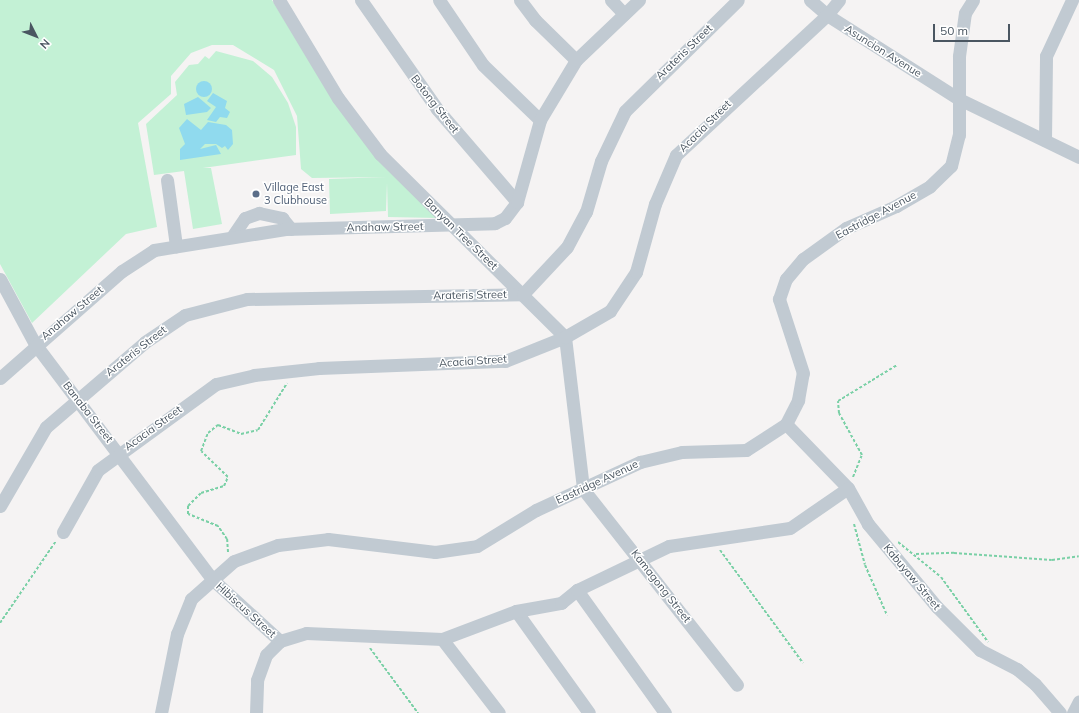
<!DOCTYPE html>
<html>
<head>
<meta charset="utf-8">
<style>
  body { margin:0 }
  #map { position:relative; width:1079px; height:713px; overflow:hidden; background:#f5f3f3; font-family:Mulish,sans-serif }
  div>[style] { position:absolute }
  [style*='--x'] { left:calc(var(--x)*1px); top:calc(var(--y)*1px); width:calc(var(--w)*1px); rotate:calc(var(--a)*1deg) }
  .green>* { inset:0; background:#c3f1d5 }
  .water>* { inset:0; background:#90daee }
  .round { border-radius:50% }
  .path>* { height:2px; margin-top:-1px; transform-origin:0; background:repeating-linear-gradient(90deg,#7ad0a6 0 3px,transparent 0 5px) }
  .minor>* { height:13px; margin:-6.5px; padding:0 6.5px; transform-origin:6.5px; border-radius:6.5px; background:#c1cad2 }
  .dots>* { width:11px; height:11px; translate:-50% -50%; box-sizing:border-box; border:2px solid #fff; border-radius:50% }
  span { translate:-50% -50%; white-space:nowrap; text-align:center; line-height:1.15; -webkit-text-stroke:3px #fff; paint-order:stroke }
  .street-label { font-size:11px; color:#4a5661 }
  .service-label { font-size:11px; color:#4e5e75 }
  .left { translate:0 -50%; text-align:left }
  .north { position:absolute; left:16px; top:16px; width:40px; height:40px; -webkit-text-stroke:3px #fff; paint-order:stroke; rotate:132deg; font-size:11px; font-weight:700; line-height:16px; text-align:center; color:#4a5661 }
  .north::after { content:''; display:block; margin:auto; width:14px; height:18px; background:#4a5661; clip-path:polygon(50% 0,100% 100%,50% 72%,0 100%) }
  .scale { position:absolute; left:933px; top:24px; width:77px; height:18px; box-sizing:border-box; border:2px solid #4a5661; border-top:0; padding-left:5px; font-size:12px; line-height:14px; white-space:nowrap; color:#4a5661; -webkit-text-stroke:3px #fff; paint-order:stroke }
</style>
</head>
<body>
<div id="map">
  <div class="green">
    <i style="clip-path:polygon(0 0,272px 0,333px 99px,438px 218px,388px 217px,387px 183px,386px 211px,330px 214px,329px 179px,387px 177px,312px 178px,301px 169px,297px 116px,274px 70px,233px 45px,212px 45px,191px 53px,171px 76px,171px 94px,138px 123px,157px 227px,126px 234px,32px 323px,0 264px)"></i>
    <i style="clip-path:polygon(216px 51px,253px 61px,272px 77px,288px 103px,296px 127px,296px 155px,203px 168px,211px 168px,222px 224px,193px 229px,184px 171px,154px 175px,146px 124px,177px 95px,175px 82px,189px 65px,198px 64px,205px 56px,209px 59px)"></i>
  </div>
  <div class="water">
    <i class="round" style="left:196px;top:81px;width:16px;height:16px"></i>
    <i style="clip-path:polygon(213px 93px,227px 101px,225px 108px,230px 112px,227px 118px,220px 117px,216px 122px,207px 120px,216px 107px,207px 101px)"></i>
    <i style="clip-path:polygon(198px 97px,211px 108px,207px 112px,186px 115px,184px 104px)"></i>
    <i style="clip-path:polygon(187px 119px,201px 130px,208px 122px,226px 125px,232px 130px,233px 144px,228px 150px,225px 146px,222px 148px,216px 144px,205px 144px,200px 149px,216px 145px,221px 154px,180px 160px,180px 149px,185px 144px,179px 128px)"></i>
  </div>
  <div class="path">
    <i style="--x:853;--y:477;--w:24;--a:-68"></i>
    <i style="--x:862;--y:455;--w:48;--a:-118.7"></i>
    <i style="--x:839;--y:413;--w:12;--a:-95"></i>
    <i style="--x:838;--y:401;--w:69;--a:-31.4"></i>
    <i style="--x:854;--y:524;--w:42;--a:75"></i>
    <i style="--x:865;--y:565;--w:55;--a:66.3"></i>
    <i style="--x:898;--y:542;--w:55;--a:39.1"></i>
    <i style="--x:941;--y:577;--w:80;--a:54.1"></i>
    <i style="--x:720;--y:550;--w:140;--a:53.7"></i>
    <i style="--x:228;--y:552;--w:13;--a:-94"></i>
    <i style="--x:227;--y:539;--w:16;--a:-125"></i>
    <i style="--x:218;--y:526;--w:32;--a:-158"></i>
    <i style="--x:188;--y:514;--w:8;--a:-90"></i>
    <i style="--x:188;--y:506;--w:18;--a:-45"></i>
    <i style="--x:201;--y:493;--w:24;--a:-17"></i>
    <i style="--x:224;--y:486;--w:10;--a:-66"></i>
    <i style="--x:228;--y:477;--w:37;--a:-136"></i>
    <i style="--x:201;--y:451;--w:19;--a:-69"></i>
    <i style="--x:208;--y:433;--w:13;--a:-39"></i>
    <i style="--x:218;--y:425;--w:25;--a:21"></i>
    <i style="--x:241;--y:434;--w:17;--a:-13"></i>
    <i style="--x:258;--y:430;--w:55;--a:-58.3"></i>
    <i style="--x:916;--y:554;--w:38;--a:-2"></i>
    <i style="--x:954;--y:553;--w:98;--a:4.1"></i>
    <i style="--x:1052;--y:560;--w:27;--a:-8"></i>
    <i style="--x:0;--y:623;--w:99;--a:-55.7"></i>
    <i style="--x:370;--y:648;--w:81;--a:53.6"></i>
  </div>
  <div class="minor">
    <i style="--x:279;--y:0;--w:114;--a:59"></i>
    <i style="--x:338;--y:98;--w:70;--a:53.1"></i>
    <i style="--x:380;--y:154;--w:260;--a:44.7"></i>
    <i style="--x:565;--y:337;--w:153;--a:83.2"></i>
    <i style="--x:361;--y:0;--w:133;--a:55.1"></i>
    <i style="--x:437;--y:109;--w:123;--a:49.3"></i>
    <i style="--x:439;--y:0;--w:78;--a:55.9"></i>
    <i style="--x:483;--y:65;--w:79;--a:44"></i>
    <i style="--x:520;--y:0;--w:25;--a:53"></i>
    <i style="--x:535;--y:20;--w:57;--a:44.3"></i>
    <i style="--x:611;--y:0;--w:19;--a:47"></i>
    <i style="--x:810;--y:0;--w:23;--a:41"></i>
    <i style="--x:827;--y:15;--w:156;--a:32.5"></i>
    <i style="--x:959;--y:99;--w:133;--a:25.8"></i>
    <i style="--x:1045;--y:140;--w:84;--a:-89.3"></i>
    <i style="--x:1046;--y:56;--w:62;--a:-65.1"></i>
    <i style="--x:167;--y:180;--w:67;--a:82.2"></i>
    <i style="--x:232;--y:237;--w:23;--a:-56"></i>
    <i style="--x:245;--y:218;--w:15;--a:-20"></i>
    <i style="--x:259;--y:213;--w:24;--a:12"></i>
    <i style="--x:282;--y:218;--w:14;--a:51"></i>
    <i style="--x:0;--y:279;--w:74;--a:61.7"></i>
    <i style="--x:35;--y:344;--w:294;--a:53"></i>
    <i style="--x:212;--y:579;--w:92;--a:42.4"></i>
    <i style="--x:0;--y:378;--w:162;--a:-41.3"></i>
    <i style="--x:122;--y:271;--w:38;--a:-33"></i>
    <i style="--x:154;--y:250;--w:133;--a:-9.1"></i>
    <i style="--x:285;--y:229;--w:210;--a:-1.6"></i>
    <i style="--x:495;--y:223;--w:11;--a:-27"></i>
    <i style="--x:505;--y:218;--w:20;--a:-53"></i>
    <i style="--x:517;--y:202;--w:85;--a:-74.3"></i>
    <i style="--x:540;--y:120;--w:70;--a:-59"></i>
    <i style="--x:576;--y:60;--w:87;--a:-43.6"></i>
    <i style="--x:786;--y:424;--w:89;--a:45.9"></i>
    <i style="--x:848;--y:488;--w:41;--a:60.9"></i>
    <i style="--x:868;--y:524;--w:108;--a:50.3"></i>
    <i style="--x:937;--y:607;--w:61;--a:45"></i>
    <i style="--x:980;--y:650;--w:42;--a:27.2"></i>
    <i style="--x:1017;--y:669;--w:23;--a:40"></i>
    <i style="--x:1035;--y:684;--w:38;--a:49"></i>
    <i style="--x:583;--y:489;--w:249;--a:51.8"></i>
    <i style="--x:0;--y:506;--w:91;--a:-59.8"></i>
    <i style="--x:46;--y:427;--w:130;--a:-40.6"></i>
    <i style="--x:145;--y:342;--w:48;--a:-34"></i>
    <i style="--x:185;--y:315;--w:64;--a:-14.5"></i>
    <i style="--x:247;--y:299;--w:276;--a:-1"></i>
    <i style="--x:523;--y:294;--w:64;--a:-46.9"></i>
    <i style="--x:567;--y:247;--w:40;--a:-62"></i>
    <i style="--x:586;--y:212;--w:53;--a:-73.6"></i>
    <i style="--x:601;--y:161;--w:55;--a:-64.4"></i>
    <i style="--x:625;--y:111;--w:158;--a:-44.5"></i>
    <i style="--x:63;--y:532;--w:71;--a:-60.6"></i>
    <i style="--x:98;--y:470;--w:146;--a:-36.1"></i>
    <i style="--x:216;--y:384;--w:39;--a:-13"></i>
    <i style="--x:254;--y:375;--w:65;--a:-6.1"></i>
    <i style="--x:319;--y:368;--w:186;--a:-2.2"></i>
    <i style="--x:505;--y:361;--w:65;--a:-21.8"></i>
    <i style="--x:565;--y:337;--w:52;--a:-30"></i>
    <i style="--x:610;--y:311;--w:47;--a:-56.3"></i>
    <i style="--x:636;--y:272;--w:71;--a:-74.4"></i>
    <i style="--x:655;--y:204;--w:53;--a:-66.8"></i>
    <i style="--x:676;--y:155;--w:206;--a:-42.8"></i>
    <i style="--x:827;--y:15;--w:19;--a:-51"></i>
    <i style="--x:577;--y:590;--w:151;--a:54.4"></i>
    <i style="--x:516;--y:611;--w:125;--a:54.4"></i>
    <i style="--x:442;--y:639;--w:93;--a:52.4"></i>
    <i style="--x:161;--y:713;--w:81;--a:-78.6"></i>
    <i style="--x:177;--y:634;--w:38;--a:-68"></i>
    <i style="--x:191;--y:599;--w:57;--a:-41.5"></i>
    <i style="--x:234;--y:561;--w:47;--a:-20"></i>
    <i style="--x:278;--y:545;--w:50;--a:-6.8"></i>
    <i style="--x:328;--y:539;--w:108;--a:6.9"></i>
    <i style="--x:435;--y:552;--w:42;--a:-8.1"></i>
    <i style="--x:477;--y:546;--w:69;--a:-31.4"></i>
    <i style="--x:536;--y:510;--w:115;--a:-24.8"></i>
    <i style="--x:640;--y:462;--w:43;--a:-13.4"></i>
    <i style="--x:682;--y:452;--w:64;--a:-1.8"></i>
    <i style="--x:746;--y:450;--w:48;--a:-33"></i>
    <i style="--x:786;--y:424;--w:27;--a:-63"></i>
    <i style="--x:798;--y:400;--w:27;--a:-80"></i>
    <i style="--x:803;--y:373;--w:78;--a:-108"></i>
    <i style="--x:779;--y:299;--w:21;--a:-71"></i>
    <i style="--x:786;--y:279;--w:26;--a:-50"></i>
    <i style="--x:803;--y:259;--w:53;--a:-35.8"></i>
    <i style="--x:846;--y:228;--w:55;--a:-23.7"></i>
    <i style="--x:896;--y:206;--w:39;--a:-30"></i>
    <i style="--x:930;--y:186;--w:29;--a:-44"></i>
    <i style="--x:951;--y:166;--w:32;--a:-76"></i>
    <i style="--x:959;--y:135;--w:79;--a:-90"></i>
    <i style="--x:959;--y:56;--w:43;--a:-82.1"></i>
    <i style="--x:965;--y:13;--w:15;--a:-58"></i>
    <i style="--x:256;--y:713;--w:33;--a:-88"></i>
    <i style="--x:257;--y:680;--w:27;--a:-70"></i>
    <i style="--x:266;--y:655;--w:20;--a:-45"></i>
    <i style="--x:280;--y:641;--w:27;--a:-17"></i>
    <i style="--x:306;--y:633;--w:136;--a:2.5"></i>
    <i style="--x:442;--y:639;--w:79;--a:-20.7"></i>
    <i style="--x:516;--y:611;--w:46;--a:-10.1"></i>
    <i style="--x:561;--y:603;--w:21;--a:-39"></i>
    <i style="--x:577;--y:590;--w:102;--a:-25.6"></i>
    <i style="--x:669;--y:546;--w:122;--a:-8.5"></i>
    <i style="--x:790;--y:528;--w:70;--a:-34.6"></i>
    <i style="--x:1073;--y:713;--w:13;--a:-63"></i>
  </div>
  <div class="dots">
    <i style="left:256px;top:194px;background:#5c6f8a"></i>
  </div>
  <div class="street-label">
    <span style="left:883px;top:51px;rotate:32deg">Asuncion Avenue</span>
    <span style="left:684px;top:52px;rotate:-44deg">Arateris Street</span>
    <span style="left:435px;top:104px;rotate:52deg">Botong Street</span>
    <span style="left:705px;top:126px;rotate:-45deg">Acacia Street</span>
    <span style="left:876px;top:215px;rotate:-28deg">Eastridge Avenue</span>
    <span style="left:385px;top:227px;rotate:-1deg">Anahaw Street</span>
    <span style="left:461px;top:234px;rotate:44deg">Banyan Tree Street</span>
    <span style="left:470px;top:295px;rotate:-1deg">Arateris Street</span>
    <span style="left:72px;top:313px;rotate:-40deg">Anahaw Street</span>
    <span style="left:136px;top:351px;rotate:-38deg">Arateris Street</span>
    <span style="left:473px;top:361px;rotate:-4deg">Acacia Street</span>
    <span style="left:88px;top:412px;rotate:52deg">Banaba Street</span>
    <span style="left:153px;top:428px;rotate:-36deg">Acacia Street</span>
    <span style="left:597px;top:482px;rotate:-25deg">Eastridge Avenue</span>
    <span style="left:912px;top:577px;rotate:50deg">Kabuyaw Street</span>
    <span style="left:661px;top:586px;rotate:52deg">Kamagong Street</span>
    <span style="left:246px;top:610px;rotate:42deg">Hibiscus Street</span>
  </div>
  <div class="service-label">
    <span class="left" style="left:264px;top:194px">Village East<br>3 Clubhouse</span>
  </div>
  <div class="north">N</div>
  <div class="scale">50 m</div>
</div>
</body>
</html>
